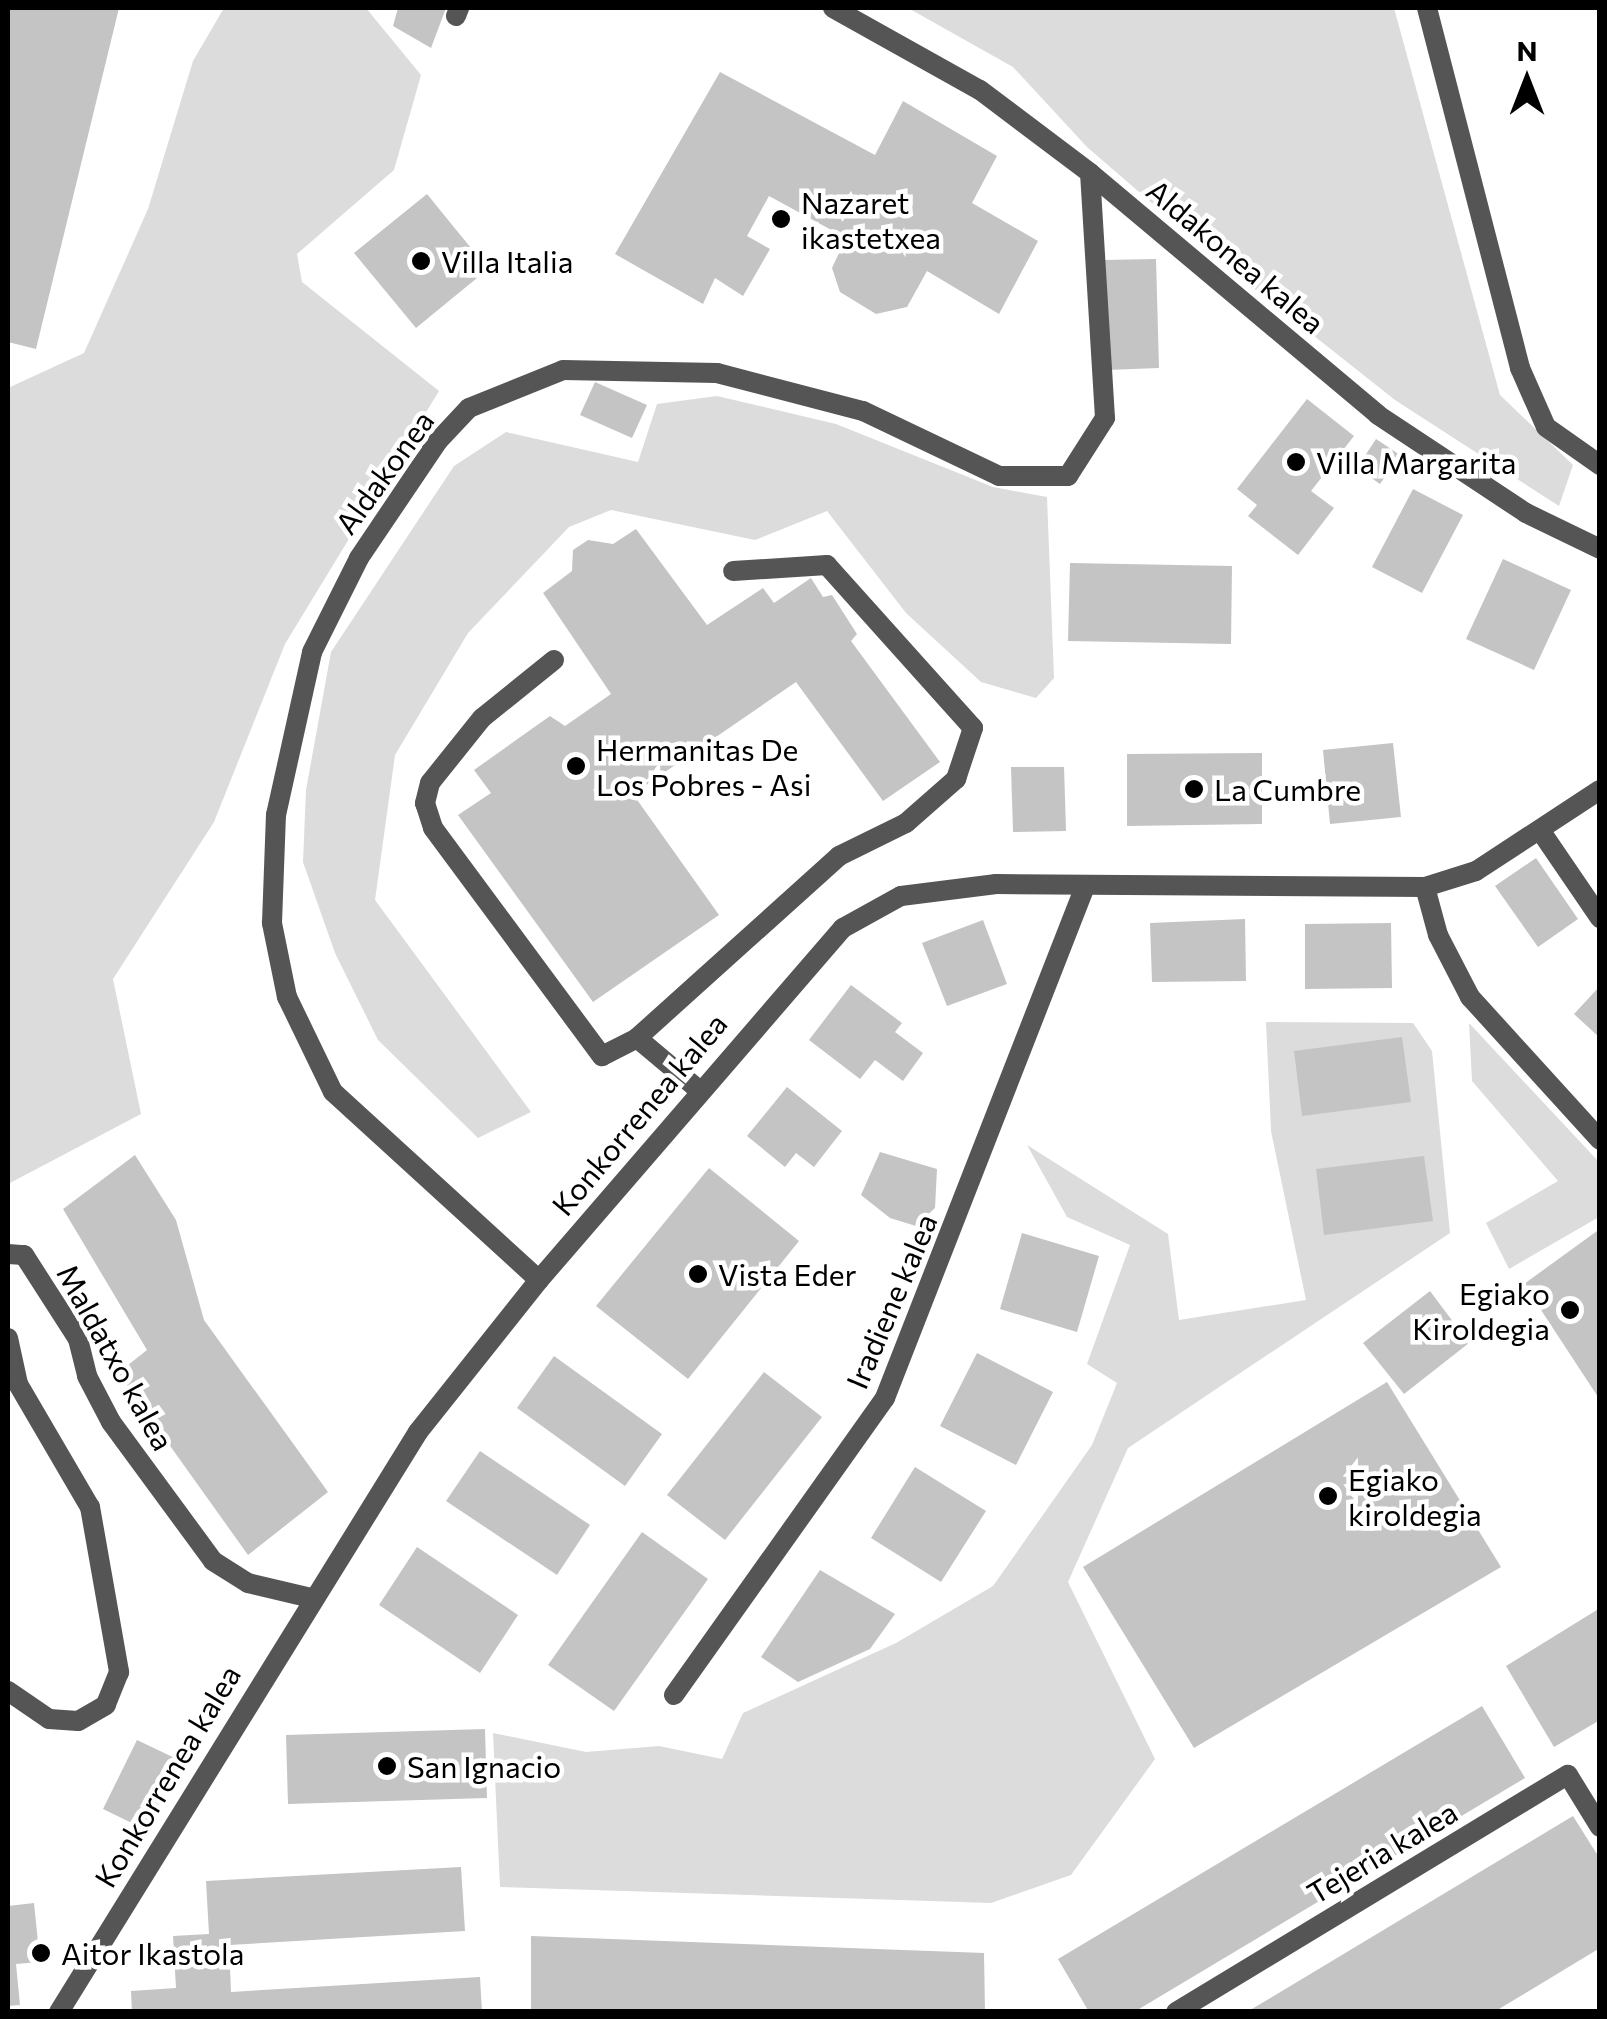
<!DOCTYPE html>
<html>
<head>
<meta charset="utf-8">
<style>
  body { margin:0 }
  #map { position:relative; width:1607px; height:2019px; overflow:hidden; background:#fff; font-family:Commissioner,sans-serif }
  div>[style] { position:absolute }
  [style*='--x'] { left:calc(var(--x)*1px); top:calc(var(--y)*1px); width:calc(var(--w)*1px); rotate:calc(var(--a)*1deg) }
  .green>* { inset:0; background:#dcdcdc }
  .building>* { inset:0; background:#c4c4c4 }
  .service>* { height:20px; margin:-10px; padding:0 10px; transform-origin:10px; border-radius:10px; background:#555 }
  .minor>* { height:20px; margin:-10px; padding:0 10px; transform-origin:10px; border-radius:10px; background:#555 }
  .dots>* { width:28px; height:28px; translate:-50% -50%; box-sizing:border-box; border:5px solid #fff; border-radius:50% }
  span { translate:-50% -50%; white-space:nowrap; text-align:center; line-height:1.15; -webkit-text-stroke:9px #fff; paint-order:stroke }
  .poi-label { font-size:30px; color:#000 }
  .left { translate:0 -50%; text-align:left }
  .right { translate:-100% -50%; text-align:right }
  .street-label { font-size:30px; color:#000 }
  .frame { position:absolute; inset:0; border:10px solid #000; pointer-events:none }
  .north { position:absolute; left:1477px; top:30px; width:100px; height:100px; -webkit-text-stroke:8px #fff; paint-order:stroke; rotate:0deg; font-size:28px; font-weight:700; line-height:40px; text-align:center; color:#000 }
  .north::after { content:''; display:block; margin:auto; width:35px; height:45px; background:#000; clip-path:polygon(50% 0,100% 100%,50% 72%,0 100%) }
</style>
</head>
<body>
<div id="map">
  <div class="green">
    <i style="clip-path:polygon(224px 8px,366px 8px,421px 75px,394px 170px,297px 254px,302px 282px,439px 391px,285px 644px,214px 822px,113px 979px,141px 1114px,8px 1184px,8px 388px,84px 353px,148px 209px,193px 61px)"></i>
    <i style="clip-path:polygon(908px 8px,1394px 8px,1500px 395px,1573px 465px,1559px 506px,1395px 400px,1213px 256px,1087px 147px,1013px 67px)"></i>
    <i style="clip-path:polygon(717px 396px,836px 424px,993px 487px,1047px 497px,1054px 678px,1036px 698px,981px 682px,906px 613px,827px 511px,755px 540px,611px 510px,569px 527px,468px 633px,395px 755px,375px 900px,531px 1112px,478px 1138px,378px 1040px,335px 953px,303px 862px,306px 790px,331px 652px,454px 466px,506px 432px,638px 462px,657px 404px)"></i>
    <i style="clip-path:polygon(1266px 1022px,1413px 1023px,1432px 1051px,1450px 1233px,1128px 1448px,1068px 1582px,1155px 1759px,1071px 1875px,991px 1903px,500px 1887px,493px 1733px,586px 1752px,659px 1746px,722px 1759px,743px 1713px,896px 1643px,993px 1586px,1092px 1445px,1117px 1383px,1087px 1364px,1130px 1245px,1067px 1217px,1027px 1145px,1168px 1234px,1179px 1320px,1306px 1300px,1271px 1131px)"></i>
    <i style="clip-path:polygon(1469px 1023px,1599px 1162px,1599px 1217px,1509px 1269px,1486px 1223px,1558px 1181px,1472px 1081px)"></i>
  </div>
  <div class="building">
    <i style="clip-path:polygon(8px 8px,119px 8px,36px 349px,8px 342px)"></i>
    <i style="clip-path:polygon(398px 8px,446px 8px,431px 48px,393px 26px)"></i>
    <i style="clip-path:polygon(720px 72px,875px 155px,903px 101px,997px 156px,972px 203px,1038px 241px,999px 314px,927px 271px,907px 307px,876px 314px,840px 292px,832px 268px,846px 238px,769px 196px,747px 236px,770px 249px,743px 296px,715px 278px,703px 304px,615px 254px)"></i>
    <i style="clip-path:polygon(427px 194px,488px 269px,416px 328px,354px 253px)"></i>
    <i style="clip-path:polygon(1156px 259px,1159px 368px,1107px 370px,1104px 260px)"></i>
    <i style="clip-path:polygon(595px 382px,647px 405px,632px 438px,580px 415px)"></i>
    <i style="clip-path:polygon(1307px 399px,1354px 436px,1311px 491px,1334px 508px,1298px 555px,1248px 516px,1257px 505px,1237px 489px)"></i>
    <i style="clip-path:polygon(1376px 439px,1400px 455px,1380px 484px,1357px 468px)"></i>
    <i style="clip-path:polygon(1413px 489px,1463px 515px,1422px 593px,1372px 567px)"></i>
    <i style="clip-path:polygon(636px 529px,707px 625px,763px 588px,774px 603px,811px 578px,823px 597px,832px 595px,857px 634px,851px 641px,940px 762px,883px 801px,796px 682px,633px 794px,719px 915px,593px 1002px,458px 815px,491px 793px,474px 770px,550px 716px,565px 726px,611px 694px,543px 593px,572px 571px,573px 550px,588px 540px,613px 544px)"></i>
    <i style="clip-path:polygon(1503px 559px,1571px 590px,1534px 670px,1466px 639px)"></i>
    <i style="clip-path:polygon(1070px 563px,1232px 566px,1231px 644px,1068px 641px)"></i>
    <i style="clip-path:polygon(1393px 743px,1401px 817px,1330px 824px,1323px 750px)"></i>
    <i style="clip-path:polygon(1262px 753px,1262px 824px,1127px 826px,1127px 754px)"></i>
    <i style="clip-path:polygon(1011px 767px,1064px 767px,1066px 831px,1013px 832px)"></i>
    <i style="clip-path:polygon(1536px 858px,1578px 919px,1538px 947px,1495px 886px)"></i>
    <i style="clip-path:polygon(1245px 919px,1246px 981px,1152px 982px,1150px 923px)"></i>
    <i style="clip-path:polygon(983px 920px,1007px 984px,947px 1006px,922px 943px)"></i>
    <i style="clip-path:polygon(1391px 923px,1392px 988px,1305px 989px,1305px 924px)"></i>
    <i style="clip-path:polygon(851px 985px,902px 1023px,895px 1032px,923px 1053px,903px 1081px,875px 1060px,860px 1079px,809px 1040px)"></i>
    <i style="clip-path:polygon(1600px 986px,1600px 1038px,1574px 1014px)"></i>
    <i style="clip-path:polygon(1402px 1037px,1411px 1102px,1302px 1116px,1294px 1051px)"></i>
    <i style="clip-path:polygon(787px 1087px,842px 1131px,814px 1167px,796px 1153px,785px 1167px,747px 1136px)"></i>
    <i style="clip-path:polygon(880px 1152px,937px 1169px,935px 1208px,916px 1226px,890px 1218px,861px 1195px)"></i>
    <i style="clip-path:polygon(135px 1155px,176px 1220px,204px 1320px,328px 1492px,248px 1555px,118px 1373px,147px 1350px,63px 1209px)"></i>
    <i style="clip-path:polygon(1424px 1156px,1433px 1221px,1324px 1235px,1316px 1169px)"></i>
    <i style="clip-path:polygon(709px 1168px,799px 1241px,688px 1379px,596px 1306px)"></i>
    <i style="clip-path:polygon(1597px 1231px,1600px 1235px,1600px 1400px,1524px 1284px)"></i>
    <i style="clip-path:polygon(1022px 1233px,1099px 1256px,1077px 1332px,1000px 1309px)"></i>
    <i style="clip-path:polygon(1430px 1291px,1469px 1343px,1404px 1394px,1363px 1343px)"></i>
    <i style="clip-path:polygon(977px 1353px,1053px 1392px,1016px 1465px,940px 1426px)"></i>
    <i style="clip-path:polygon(554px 1356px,662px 1434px,625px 1486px,517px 1408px)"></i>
    <i style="clip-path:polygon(764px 1372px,822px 1417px,725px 1540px,667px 1495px)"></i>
    <i style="clip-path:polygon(1387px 1382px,1501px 1567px,1194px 1748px,1083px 1567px)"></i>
    <i style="clip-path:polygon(480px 1451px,590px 1525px,557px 1575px,446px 1501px)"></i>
    <i style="clip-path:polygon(915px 1467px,986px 1511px,941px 1582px,871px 1538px)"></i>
    <i style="clip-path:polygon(642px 1532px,708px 1579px,614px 1711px,548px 1665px)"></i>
    <i style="clip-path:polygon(417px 1547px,518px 1615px,480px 1673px,379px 1605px)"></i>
    <i style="clip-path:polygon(820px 1570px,895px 1614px,870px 1649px,798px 1682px,761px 1657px)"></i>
    <i style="clip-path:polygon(1600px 1608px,1600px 1720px,1554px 1747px,1506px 1666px)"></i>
    <i style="clip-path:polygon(1482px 1706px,1525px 1778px,1134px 2012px,1089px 2012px,1058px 1959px)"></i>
    <i style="clip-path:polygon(485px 1729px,487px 1798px,288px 1804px,286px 1735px)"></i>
    <i style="clip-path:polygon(137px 1740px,181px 1761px,146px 1830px,103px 1809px)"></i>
    <i style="clip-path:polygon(1573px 1816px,1600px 1859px,1600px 1948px,1494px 2012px,1247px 2012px)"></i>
    <i style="clip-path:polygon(461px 1867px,465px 1931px,229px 1945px,231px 1992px,480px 1977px,482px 2012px,132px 2012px,131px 1991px,176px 1988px,173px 1936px,209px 1934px,206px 1881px)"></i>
    <i style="clip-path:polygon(34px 1903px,40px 1962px,16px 1964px,20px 2005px,8px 2006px,8px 1906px)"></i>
    <i style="clip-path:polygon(531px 1936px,984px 1953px,985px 2012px,531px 2012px)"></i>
  </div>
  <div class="service">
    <i style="--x:456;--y:16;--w:9;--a:-69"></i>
    <i style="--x:554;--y:660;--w:92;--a:141.1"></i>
    <i style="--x:482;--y:718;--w:83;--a:128.7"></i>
    <i style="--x:430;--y:783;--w:21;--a:104"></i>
    <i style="--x:425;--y:803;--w:26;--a:72"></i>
    <i style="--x:433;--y:828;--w:284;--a:53.5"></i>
    <i style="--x:602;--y:1056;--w:39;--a:-27"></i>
    <i style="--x:637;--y:1038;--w:272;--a:-42"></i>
    <i style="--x:839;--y:856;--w:75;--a:-26.2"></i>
    <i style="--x:906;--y:823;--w:67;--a:-41.3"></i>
    <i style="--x:956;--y:779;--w:54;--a:-71.6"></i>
    <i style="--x:973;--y:728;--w:219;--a:-131.9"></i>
    <i style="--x:827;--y:565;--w:94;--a:176.3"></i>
    <i style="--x:637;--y:1038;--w:81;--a:40"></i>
    <i style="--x:8;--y:1254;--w:16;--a:4"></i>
    <i style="--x:24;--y:1255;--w:100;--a:57.3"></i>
    <i style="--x:78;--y:1339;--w:38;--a:76"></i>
    <i style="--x:87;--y:1376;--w:52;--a:62.4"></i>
    <i style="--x:111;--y:1422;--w:172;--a:53.7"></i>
    <i style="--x:213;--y:1561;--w:41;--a:32.2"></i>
    <i style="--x:248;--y:1583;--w:65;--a:13.4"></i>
    <i style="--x:8;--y:1338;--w:47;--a:77.7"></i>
    <i style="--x:18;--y:1384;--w:143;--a:59.7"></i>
    <i style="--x:90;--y:1507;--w:168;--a:80"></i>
    <i style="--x:119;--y:1672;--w:35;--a:112"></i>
    <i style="--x:106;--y:1705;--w:32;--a:150"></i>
    <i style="--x:78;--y:1721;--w:29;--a:-176"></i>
    <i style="--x:49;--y:1719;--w:50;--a:-145.7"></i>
  </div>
  <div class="minor">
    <i style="--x:833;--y:8;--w:168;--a:29.2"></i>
    <i style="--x:980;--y:90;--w:138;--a:37"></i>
    <i style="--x:1090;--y:173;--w:376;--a:40"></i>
    <i style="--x:1378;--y:415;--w:178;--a:33.5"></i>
    <i style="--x:1526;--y:513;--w:82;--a:25.9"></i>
    <i style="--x:1427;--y:8;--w:372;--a:75.5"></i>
    <i style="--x:1520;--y:368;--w:64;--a:66.2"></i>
    <i style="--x:1546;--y:427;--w:66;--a:35.1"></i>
    <i style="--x:1542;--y:833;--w:103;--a:55.7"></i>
    <i style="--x:1425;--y:887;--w:50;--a:74.8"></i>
    <i style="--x:1438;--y:935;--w:70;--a:62.7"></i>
    <i style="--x:1470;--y:997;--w:193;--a:47.7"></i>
    <i style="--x:539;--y:1280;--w:279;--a:-137.6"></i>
    <i style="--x:333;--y:1092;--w:106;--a:-115.8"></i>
    <i style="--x:287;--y:997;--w:76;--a:-101.5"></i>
    <i style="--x:272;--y:923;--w:108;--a:-87.9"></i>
    <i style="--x:276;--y:815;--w:167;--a:-77.5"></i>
    <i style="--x:312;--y:652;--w:105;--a:-63.4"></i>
    <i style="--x:359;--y:558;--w:141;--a:-56"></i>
    <i style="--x:438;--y:441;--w:45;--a:-46.8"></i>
    <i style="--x:469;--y:408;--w:101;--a:-22"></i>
    <i style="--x:563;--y:370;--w:154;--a:1.1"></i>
    <i style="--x:717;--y:373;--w:151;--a:14.6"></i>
    <i style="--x:863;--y:411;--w:151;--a:25.5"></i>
    <i style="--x:999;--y:476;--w:69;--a:0"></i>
    <i style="--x:1068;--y:476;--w:69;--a:-57.5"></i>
    <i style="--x:1105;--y:418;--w:245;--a:-93.5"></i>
    <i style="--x:674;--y:1695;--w:364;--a:-54.6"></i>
    <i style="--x:885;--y:1398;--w:547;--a:-68.65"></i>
    <i style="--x:59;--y:2012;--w:682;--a:-58.24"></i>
    <i style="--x:418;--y:1432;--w:194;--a:-51.5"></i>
    <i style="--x:539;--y:1280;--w:465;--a:-49.2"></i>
    <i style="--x:843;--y:928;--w:66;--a:-28.9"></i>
    <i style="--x:901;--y:896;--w:96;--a:-7.2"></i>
    <i style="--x:996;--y:884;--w:429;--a:0.4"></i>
    <i style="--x:1425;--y:887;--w:53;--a:-17.4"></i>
    <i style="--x:1476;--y:871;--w:148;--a:-33.2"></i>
    <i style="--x:1176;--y:2012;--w:458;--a:-31.2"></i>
    <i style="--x:1568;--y:1775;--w:61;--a:58.4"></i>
  </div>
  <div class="dots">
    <i style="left:781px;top:219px;background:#000"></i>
    <i style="left:421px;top:261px;background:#000"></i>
    <i style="left:1296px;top:462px;background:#000"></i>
    <i style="left:576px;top:766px;background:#000"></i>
    <i style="left:1194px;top:789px;background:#000"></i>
    <i style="left:698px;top:1274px;background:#000"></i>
    <i style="left:1570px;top:1310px;background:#000"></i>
    <i style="left:1328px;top:1496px;background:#000"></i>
    <i style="left:387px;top:1766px;background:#000"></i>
    <i style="left:41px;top:1953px;background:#000"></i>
  </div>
  <div class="poi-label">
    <span class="left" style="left:801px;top:219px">Nazaret<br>ikastetxea</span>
    <span class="left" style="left:441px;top:261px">Villa Italia</span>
    <span class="left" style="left:1316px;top:462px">Villa Margarita</span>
    <span class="left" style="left:596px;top:766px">Hermanitas De<br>Los Pobres - Asi</span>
    <span class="left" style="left:1214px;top:789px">La Cumbre</span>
    <span class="left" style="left:718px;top:1274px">Vista Eder</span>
    <span class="right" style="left:1550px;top:1310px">Egiako<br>Kiroldegia</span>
    <span class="left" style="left:1348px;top:1496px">Egiako<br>kiroldegia</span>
    <span class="left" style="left:407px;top:1766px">San Ignacio</span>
    <span class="left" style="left:61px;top:1953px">Aitor Ikastola</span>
  </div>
  <div class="street-label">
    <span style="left:1236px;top:256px;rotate:40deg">Aldakonea kalea</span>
    <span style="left:384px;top:472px;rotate:-54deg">Aldakonea</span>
    <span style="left:639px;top:1114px;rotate:-50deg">Konkorrenea kalea</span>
    <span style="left:891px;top:1301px;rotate:-67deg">Iradiene kalea</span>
    <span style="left:116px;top:1357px;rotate:61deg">Maldatxo kalea</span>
    <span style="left:167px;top:1776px;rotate:-59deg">Konkorrenea kalea</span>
    <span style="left:1382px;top:1852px;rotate:-31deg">Tejeria kalea</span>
  </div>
  <div class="frame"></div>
  <div class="north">N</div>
</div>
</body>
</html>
